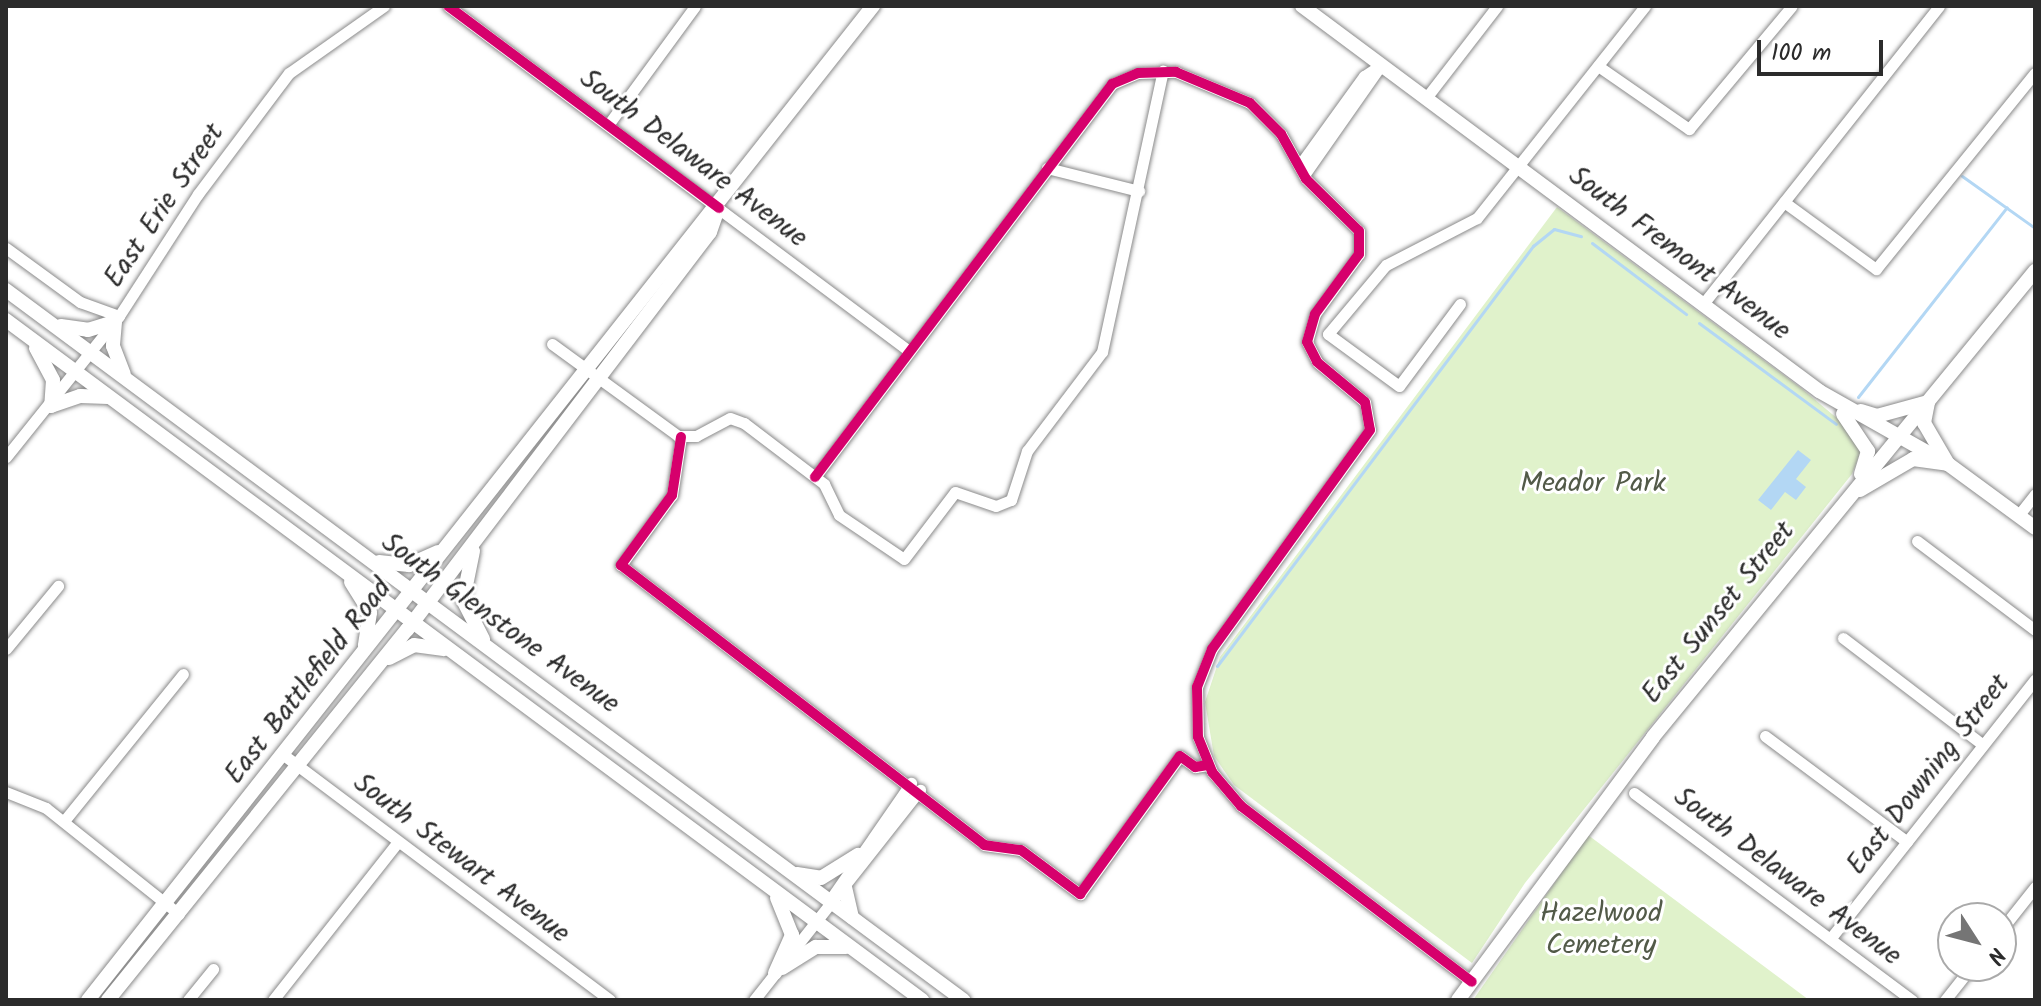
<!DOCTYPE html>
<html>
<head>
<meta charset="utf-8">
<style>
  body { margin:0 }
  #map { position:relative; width:2041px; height:1006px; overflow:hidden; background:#fff; font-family:Kalam,sans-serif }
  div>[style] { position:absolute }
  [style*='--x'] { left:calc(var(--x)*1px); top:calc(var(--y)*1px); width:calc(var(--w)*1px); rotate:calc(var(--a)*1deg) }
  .green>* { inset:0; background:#e0f2cb }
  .water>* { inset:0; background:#b3d7f4 }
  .stream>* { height:3px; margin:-1.5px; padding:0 1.5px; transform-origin:1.5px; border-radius:1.5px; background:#b3d7f4 }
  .roads { filter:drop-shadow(0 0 2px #8a8a8a) drop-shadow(0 0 2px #8a8a8a) }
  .minor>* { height:11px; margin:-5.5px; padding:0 5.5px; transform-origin:5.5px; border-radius:5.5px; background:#fff }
  .major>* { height:14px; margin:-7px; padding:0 7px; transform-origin:7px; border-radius:7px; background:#fff }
  .cycleway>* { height:10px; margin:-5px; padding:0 5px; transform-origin:5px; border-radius:5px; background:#d6006c }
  span { translate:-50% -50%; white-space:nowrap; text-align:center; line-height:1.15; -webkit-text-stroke:6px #fff; paint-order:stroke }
  .street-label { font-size:28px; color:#2b2b2b }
  .park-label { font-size:28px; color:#525a48 }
  .frame { position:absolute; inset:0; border:8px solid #2b2b2b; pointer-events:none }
  .north { position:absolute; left:1937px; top:902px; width:80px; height:80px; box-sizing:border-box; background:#fff; border:2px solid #aaa; border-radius:50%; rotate:126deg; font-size:22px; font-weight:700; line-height:32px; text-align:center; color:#2b2b2b }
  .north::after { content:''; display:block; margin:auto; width:28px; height:36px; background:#757575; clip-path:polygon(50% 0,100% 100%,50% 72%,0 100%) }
  .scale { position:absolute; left:1757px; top:40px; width:126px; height:36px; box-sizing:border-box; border:4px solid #2b2b2b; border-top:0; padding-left:10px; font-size:24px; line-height:28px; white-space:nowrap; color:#2b2b2b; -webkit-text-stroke:6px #fff; paint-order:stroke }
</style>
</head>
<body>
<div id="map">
  <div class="green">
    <i style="clip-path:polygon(1557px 207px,1801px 388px,1851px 430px,1861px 451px,1852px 474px,1525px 883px,1472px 963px,1234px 785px,1214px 756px,1205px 702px,1220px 657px)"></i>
    <i style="clip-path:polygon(1588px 835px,1809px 1000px,1473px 1000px)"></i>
  </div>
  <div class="water">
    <i style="clip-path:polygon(1798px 450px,1811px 460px,1796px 479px,1806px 487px,1796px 500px,1785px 492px,1771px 510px,1758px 500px)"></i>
  </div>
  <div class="stream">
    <i style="--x:1962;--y:176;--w:90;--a:35.5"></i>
    <i style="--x:1592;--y:243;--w:118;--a:37.1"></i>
    <i style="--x:1699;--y:323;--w:170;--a:36.4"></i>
    <i style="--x:1858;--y:397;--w:241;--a:-51.9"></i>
    <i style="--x:1217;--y:666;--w:526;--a:-53.04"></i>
    <i style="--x:1533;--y:246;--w:27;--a:-39"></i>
    <i style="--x:1554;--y:229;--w:28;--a:15"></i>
  </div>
  <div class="roads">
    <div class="minor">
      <i style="--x:448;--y:6;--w:576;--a:36.81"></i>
      <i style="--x:1598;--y:66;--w:111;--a:34.7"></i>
      <i style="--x:1689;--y:129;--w:160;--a:-50.1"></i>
      <i style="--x:1426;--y:98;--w:116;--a:-52.3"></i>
      <i style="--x:608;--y:125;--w:147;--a:-53.8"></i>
      <i style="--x:1299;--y:166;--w:111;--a:-54.2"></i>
      <i style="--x:1364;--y:76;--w:20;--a:-33"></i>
      <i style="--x:1047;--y:168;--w:95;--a:14"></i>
      <i style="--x:1304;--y:175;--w:134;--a:-55"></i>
      <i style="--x:1784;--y:202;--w:114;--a:36.1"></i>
      <i style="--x:1876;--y:269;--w:252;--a:-51"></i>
      <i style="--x:6;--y:248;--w:92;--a:36.1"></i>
      <i style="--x:80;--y:302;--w:41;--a:19.7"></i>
      <i style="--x:1460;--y:304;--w:102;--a:126.6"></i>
      <i style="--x:1399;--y:386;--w:88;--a:-143.8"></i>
      <i style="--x:1328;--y:334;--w:90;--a:-50"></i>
      <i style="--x:1386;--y:265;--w:102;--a:-27.3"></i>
      <i style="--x:1477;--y:218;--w:270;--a:-51.6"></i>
      <i style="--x:1703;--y:304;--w:380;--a:-51.6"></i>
      <i style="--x:552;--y:344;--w:156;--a:36.1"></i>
      <i style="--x:678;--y:436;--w:18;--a:0"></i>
      <i style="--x:696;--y:436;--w:38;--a:-28"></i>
      <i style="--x:730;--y:418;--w:15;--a:20"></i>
      <i style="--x:744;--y:423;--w:101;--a:37.3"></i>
      <i style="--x:824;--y:484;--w:34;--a:64"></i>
      <i style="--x:839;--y:515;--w:78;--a:34.1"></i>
      <i style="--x:904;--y:559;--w:84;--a:-52.7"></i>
      <i style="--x:955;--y:492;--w:43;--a:18.9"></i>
      <i style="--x:996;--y:506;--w:16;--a:-22"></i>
      <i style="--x:1011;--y:500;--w:52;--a:-71.9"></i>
      <i style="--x:1027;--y:451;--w:124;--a:-52.9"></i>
      <i style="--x:1102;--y:352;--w:288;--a:-77.8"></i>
      <i style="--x:681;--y:437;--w:59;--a:98.8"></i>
      <i style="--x:672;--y:495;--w:87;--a:126.1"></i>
      <i style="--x:621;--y:565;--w:458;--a:37.6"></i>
      <i style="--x:984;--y:845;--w:37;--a:8"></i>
      <i style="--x:1021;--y:850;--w:74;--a:36.7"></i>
      <i style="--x:1080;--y:894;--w:170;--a:-54.1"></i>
      <i style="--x:1180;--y:756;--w:19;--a:36"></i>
      <i style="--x:1195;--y:767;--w:13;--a:-9"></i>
      <i style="--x:6;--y:457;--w:181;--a:-51.3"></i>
      <i style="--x:119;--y:316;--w:145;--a:-57.1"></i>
      <i style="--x:198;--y:194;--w:151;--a:-53.1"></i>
      <i style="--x:289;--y:73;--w:116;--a:-35.2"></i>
      <i style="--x:815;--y:477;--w:493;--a:-52.9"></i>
      <i style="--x:1112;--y:84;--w:28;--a:-23"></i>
      <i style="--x:1138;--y:73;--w:38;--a:-2"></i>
      <i style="--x:1176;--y:72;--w:80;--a:22.7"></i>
      <i style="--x:1250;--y:103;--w:44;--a:45"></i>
      <i style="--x:1281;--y:134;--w:51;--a:60.9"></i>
      <i style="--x:1306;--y:179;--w:74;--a:44.5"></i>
      <i style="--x:1359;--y:231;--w:23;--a:90"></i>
      <i style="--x:1359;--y:254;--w:74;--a:126.3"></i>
      <i style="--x:1315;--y:314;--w:29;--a:106"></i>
      <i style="--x:1307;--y:342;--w:22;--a:63"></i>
      <i style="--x:1317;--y:362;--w:62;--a:39.8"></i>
      <i style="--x:1365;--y:402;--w:28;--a:80"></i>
      <i style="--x:1370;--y:430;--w:270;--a:125.8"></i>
      <i style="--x:1212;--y:649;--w:41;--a:111.5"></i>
      <i style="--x:1197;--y:687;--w:50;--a:88.9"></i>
      <i style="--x:1198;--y:737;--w:38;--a:68"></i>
      <i style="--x:1212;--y:772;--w:45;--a:49.5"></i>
      <i style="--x:1241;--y:806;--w:290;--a:37.3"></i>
      <i style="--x:2018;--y:516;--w:28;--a:-52"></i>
      <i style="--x:1917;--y:541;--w:148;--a:37"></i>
      <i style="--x:1843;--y:638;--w:176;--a:37.4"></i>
      <i style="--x:6;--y:649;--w:82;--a:-50.5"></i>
      <i style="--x:1765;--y:736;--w:177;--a:36.7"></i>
      <i style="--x:285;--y:756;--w:406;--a:36.9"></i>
      <i style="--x:6;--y:792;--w:43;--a:21.8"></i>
      <i style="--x:46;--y:808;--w:170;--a:38.6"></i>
      <i style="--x:1634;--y:793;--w:347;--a:36.7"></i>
      <i style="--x:64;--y:821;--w:189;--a:-51"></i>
      <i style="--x:832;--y:897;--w:139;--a:-55.3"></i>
      <i style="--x:2001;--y:930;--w:55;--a:-51.7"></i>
      <i style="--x:1830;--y:939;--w:331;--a:-51.7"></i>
      <i style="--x:188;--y:1000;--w:40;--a:-51"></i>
      <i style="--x:273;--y:1000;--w:201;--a:-51.7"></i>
      <i style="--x:754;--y:1000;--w:268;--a:-51.7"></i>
      <i style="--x:1945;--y:1000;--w:43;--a:-51.5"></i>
    </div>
    <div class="major">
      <i style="--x:1302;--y:6;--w:645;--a:36.67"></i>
      <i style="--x:1819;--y:391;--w:148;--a:29.5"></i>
      <i style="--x:1948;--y:464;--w:108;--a:36.3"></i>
      <i style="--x:6;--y:290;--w:1192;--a:36.57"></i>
      <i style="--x:6;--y:320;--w:1141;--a:36.59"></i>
      <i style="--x:115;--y:322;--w:24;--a:95"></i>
      <i style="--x:113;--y:346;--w:30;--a:69"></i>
      <i style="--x:61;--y:326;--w:27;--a:8"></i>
      <i style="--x:88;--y:330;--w:28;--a:-17"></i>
      <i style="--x:36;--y:348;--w:36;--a:62"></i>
      <i style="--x:53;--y:380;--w:26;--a:94"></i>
      <i style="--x:51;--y:406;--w:31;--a:-19"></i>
      <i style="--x:80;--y:396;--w:28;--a:2"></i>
      <i style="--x:1843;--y:414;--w:45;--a:56"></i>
      <i style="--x:1868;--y:451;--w:24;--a:107"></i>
      <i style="--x:1860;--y:490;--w:61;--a:-30.3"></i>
      <i style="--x:1913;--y:459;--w:35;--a:8"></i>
      <i style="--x:1948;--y:464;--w:48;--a:-120.3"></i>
      <i style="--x:1924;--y:423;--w:21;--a:-79"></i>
      <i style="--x:1928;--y:402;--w:53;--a:164.6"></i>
      <i style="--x:1877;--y:416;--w:17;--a:-163"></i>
      <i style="--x:473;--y:551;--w:50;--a:101.5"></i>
      <i style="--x:463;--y:600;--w:44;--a:62.9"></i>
      <i style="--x:379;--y:562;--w:30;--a:6"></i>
      <i style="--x:409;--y:565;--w:32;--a:-24"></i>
      <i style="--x:351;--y:582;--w:36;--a:58"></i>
      <i style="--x:370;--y:613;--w:33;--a:99"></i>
      <i style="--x:389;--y:658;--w:28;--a:-27"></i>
      <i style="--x:414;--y:645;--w:30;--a:8"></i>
      <i style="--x:797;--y:874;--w:24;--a:9"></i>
      <i style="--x:821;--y:878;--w:44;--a:-31.9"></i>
      <i style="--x:845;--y:887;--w:31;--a:77"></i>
      <i style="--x:782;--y:968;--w:40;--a:-32"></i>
      <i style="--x:816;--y:947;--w:30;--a:0"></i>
      <i style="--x:775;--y:973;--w:42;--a:-65.9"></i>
      <i style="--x:792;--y:935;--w:40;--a:-112"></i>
      <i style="--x:88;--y:1000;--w:1267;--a:-51.7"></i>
      <i style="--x:108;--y:1000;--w:476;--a:-51.1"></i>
      <i style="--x:407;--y:630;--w:500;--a:-52.72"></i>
      <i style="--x:710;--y:232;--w:21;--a:-71"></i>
      <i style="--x:1458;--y:1000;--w:327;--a:-53.4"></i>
      <i style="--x:1653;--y:737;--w:603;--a:-50.66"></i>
    </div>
  </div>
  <div class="cycleway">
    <i style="--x:448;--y:6;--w:338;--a:36.7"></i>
    <i style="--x:681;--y:437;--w:59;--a:98.8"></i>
    <i style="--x:672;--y:495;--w:87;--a:126.1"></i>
    <i style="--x:621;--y:565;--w:458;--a:37.6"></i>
    <i style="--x:984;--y:845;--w:37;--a:8"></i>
    <i style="--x:1021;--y:850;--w:74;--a:36.7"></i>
    <i style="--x:1080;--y:894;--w:170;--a:-54.1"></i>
    <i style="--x:1180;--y:756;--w:19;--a:36"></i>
    <i style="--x:1195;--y:767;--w:13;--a:-9"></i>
    <i style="--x:815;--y:477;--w:493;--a:-52.9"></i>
    <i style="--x:1112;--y:84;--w:28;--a:-23"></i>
    <i style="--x:1138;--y:73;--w:38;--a:-2"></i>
    <i style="--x:1176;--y:72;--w:80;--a:22.7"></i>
    <i style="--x:1250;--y:103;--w:44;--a:45"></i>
    <i style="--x:1281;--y:134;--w:51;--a:60.9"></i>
    <i style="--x:1306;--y:179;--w:74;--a:44.5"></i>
    <i style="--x:1359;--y:231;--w:23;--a:90"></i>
    <i style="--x:1359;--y:254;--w:74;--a:126.3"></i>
    <i style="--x:1315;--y:314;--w:29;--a:106"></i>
    <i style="--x:1307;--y:342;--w:22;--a:63"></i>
    <i style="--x:1317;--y:362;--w:62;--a:39.8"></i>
    <i style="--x:1365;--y:402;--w:28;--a:80"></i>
    <i style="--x:1370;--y:430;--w:270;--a:125.8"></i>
    <i style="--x:1212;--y:649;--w:41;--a:111.5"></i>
    <i style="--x:1197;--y:687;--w:50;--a:88.9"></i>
    <i style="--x:1198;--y:737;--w:38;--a:68"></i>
    <i style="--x:1212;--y:772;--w:45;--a:49.5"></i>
    <i style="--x:1241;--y:806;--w:290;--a:37.3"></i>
  </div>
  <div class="street-label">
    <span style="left:693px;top:159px;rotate:37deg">South Delaware Avenue</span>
    <span style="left:165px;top:206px;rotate:-56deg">East Erie Street</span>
    <span style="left:1679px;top:254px;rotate:37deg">South Fremont Avenue</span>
    <span style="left:1719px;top:613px;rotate:-51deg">East Sunset Street</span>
    <span style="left:500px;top:624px;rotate:36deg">South Glenstone Avenue</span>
    <span style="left:309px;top:682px;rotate:-52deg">East Battlefield Road</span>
    <span style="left:1929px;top:775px;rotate:-52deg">East Downing Street</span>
    <span style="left:461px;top:859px;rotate:37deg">South Stewart Avenue</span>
    <span style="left:1787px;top:877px;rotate:37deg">South Delaware Avenue</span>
  </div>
  <div class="park-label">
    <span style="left:1593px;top:484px">Meador Park</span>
    <span style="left:1601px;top:930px">Hazelwood<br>Cemetery</span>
  </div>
  <div class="frame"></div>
  <div class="north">N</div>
  <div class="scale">100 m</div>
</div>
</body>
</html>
